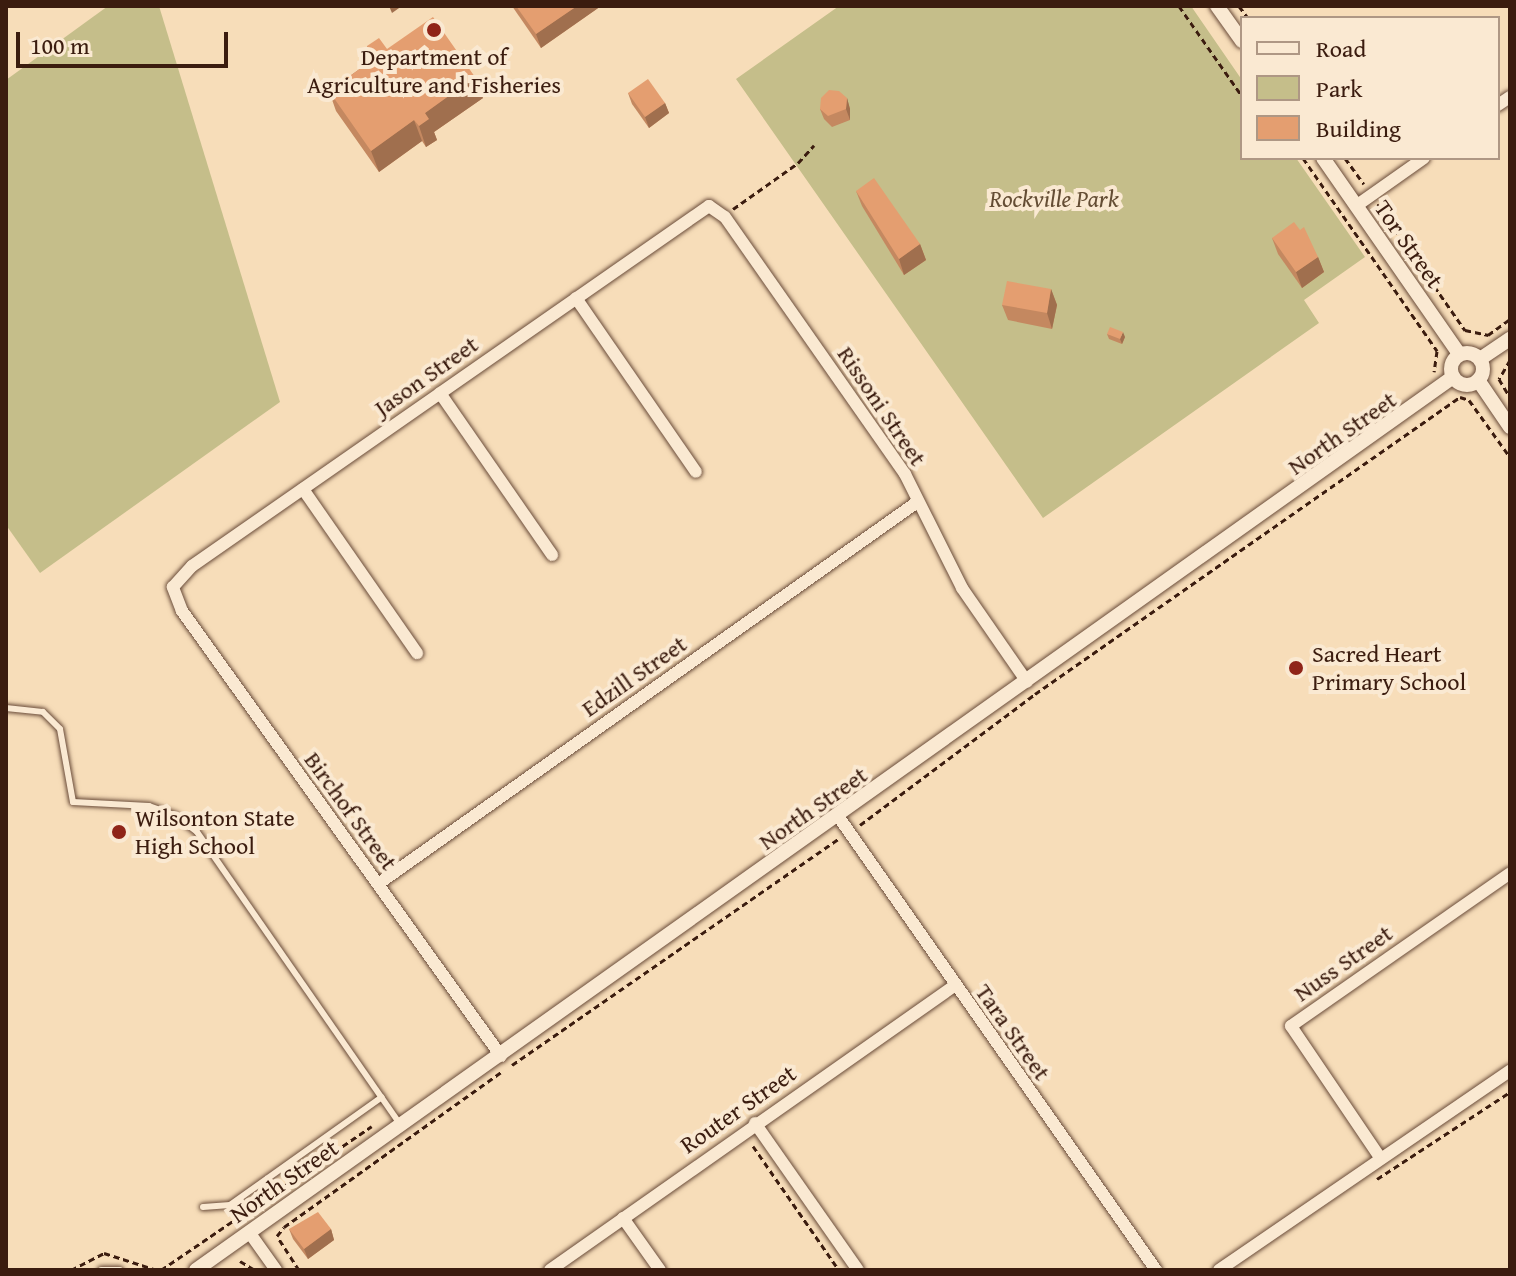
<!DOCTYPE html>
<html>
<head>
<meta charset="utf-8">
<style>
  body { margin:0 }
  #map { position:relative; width:1516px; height:1276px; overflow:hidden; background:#f7ddb9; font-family:"Gentium Book Plus",serif }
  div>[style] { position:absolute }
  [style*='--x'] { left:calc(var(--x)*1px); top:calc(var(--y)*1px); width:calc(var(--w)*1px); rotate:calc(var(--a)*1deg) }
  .green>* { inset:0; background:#c5be8a }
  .path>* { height:3px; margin-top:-1.5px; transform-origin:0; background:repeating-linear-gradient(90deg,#3b1c0f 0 6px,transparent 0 10px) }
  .roads { filter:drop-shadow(0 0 2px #6a4c3a) drop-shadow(0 0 2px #6a4c3a) }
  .service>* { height:6px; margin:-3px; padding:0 3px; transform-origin:3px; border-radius:3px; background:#fae9d2 }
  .minor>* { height:12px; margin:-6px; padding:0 6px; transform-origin:6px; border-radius:6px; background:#fae9d2 }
  .tertiary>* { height:14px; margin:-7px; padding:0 7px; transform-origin:7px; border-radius:7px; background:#fae9d2 }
  .tertiary>.ring { margin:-7px; padding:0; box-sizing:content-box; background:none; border:14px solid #fae9d2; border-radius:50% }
  .wall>* { inset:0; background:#c48860 }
  .shaded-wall>* { inset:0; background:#a06f4e }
  .building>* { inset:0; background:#e49e70 }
  .dots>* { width:22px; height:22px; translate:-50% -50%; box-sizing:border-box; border:4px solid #fae9d2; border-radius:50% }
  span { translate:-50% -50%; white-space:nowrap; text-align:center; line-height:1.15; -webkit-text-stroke:8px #fae9d2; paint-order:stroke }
  .poi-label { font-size:24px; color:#3b1c0f }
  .left { translate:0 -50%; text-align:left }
  .park-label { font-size:24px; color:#644d34; font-style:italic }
  .street-label { font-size:24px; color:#3b1c0f }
  .frame { position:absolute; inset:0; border:8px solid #3b1c0f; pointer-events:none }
  .legend { position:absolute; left:1240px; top:16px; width:260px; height:144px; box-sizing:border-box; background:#fae9d2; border:2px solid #ae9784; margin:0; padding:10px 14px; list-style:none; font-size:24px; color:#3b1c0f }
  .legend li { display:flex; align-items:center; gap:16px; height:40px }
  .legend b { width:40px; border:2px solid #ae9784 }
  .scale { position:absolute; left:16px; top:32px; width:212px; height:36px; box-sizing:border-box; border:4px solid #3b1c0f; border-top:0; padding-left:10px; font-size:24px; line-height:28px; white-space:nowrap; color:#3b1c0f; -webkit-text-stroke:6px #fae9d2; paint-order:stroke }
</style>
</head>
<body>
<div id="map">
  <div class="green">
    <i style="clip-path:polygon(108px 6px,159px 6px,280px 402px,40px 573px,6px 525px,6px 80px)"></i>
    <i style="clip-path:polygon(839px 6px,1191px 6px,1242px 80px,1242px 158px,1296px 158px,1365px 257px,1304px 300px,1319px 323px,1043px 518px,736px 79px)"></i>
  </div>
  <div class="path">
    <i style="--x:1179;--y:6;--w:110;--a:55"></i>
    <i style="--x:1239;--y:6;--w:15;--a:53"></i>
    <i style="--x:1303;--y:158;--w:235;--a:55.2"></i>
    <i style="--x:1437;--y:351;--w:21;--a:98"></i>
    <i style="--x:1345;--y:158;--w:32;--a:54"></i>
    <i style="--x:1377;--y:204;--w:154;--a:55.1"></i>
    <i style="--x:1465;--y:330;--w:24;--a:12"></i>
    <i style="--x:1488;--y:335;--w:27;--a:-36"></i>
    <i style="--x:733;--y:209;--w:80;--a:-35.3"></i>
    <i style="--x:798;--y:163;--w:24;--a:-48"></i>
    <i style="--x:1510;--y:360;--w:22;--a:120"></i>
    <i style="--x:1499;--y:379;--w:21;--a:59"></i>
    <i style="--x:860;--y:825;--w:219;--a:-36.8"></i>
    <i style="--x:1035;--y:694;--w:518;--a:-34.95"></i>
    <i style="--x:1460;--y:397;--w:9;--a:18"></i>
    <i style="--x:1469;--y:400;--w:70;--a:54.3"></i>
    <i style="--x:512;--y:1065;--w:399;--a:-34.7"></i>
    <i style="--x:753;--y:1146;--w:151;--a:55.3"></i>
    <i style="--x:1377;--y:1179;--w:159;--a:-33.2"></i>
    <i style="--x:240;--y:1261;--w:17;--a:31"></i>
    <i style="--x:1173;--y:1269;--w:3;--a:18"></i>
    <i style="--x:71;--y:1270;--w:37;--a:-27"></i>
    <i style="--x:104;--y:1253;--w:56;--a:17.8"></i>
    <i style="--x:161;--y:1270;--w:255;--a:-34.3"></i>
    <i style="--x:299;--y:1270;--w:40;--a:-122.9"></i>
    <i style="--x:277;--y:1236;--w:11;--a:-52"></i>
    <i style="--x:284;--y:1227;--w:269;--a:-35.5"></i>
  </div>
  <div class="roads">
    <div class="service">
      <i style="--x:6;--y:708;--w:37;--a:6"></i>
      <i style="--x:43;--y:712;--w:24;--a:45"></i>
      <i style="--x:60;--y:729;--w:74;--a:79.9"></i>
      <i style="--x:73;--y:802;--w:76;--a:3"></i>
      <i style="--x:149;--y:806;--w:29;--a:20"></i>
      <i style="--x:176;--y:816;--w:26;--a:37"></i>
      <i style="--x:197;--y:832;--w:354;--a:55.2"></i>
      <i style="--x:203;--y:1207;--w:27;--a:-4"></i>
      <i style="--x:230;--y:1205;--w:186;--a:-35.4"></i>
      <i style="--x:101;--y:1270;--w:19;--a:0"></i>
    </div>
    <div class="minor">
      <i style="--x:1498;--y:105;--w:14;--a:-34"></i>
      <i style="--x:1356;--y:206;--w:83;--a:-35.2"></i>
      <i style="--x:576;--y:298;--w:211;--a:55.4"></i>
      <i style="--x:440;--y:393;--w:197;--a:55.3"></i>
      <i style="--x:303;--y:489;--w:200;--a:55.2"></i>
      <i style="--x:838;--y:816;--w:554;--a:54.99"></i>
      <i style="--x:378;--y:884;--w:659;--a:-35.31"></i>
      <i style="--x:501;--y:1056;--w:548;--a:-125.63"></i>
      <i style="--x:182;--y:611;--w:26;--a:-111"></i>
      <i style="--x:173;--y:587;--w:28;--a:-48"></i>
      <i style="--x:192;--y:566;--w:630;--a:-34.85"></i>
      <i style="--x:709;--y:206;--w:19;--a:35"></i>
      <i style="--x:725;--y:217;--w:314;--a:55"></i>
      <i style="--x:905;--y:474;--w:127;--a:63.4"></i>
      <i style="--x:962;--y:588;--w:114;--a:55.3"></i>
      <i style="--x:755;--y:1123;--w:179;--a:55"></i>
      <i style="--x:1379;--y:1156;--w:157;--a:-124.1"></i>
      <i style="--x:1291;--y:1026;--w:267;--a:-34.9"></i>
      <i style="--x:623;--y:1218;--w:64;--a:54.6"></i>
      <i style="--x:249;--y:1232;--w:47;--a:54.6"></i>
      <i style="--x:550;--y:1270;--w:494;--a:-35.1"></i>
      <i style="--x:1219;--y:1270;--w:353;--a:-34.4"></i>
    </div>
    <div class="tertiary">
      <i style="--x:1217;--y:6;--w:43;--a:54.5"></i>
      <i style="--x:1323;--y:158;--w:239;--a:55.2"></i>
      <i class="ring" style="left:1451px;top:353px;width:18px;height:18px"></i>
      <i style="--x:1480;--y:359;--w:36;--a:-34"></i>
      <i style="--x:1478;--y:380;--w:57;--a:55.8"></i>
      <i style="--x:196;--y:1270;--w:1542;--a:-35.39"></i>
    </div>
  </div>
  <div class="wall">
    <i style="clip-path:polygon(512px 6px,601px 6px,541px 48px)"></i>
    <i style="clip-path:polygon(367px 46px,387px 49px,483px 98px,434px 132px,437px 140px,426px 147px,422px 141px,379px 172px,336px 111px,329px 91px,372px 60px)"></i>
    <i style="clip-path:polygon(628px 93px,665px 103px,669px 113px,649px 128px,632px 104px)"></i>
    <i style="clip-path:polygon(847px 98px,850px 109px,850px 120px,832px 127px,824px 119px,820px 109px)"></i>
    <i style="clip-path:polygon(856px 191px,920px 244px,926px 260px,904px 275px,862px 206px)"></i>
    <i style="clip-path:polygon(1272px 238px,1318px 257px,1324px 272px,1302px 288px,1278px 254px)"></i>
    <i style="clip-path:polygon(1051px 289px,1057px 305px,1052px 329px,1008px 320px,1002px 305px)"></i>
    <i style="clip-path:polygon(1107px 334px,1125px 337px,1122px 344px,1109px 339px)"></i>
    <i style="clip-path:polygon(289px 1229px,331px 1229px,334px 1240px,308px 1259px,293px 1239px)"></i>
  </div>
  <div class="shaded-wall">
    <i style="clip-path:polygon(389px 6px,402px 6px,392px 13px)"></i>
    <i style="clip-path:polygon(577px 6px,601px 6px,541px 48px,536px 34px)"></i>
    <i style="clip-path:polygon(475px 77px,483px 98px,434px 132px,437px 140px,426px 147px,419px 126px,425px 113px)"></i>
    <i style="clip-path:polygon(847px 98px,850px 109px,850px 120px,846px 109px)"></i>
    <i style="clip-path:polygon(665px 103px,669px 113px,649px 128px,645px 117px)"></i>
    <i style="clip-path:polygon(414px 120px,422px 141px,379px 172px,371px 151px)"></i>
    <i style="clip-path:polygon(920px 244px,926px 260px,904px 275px,899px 259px)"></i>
    <i style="clip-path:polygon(1318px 257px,1324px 272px,1302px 288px,1296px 272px)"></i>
    <i style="clip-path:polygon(1051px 289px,1057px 305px,1052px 329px,1047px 313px)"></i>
    <i style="clip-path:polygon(1123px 332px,1125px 337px,1122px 344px,1120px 339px)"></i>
    <i style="clip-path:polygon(331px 1229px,334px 1240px,308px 1259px,304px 1249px)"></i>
  </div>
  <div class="building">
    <i style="clip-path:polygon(516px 6px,577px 6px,536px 34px)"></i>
    <i style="clip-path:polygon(433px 17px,475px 77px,425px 113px,429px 119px,419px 126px,414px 120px,371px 151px,329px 91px,375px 58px,367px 46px,379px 38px,387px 49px)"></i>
    <i style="clip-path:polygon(648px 79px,665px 103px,645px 117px,628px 93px)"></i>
    <i style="clip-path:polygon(829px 90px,839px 91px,847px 98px,846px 109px,828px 116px,820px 109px,821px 98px)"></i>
    <i style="clip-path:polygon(874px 178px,920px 244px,899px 259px,856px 191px)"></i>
    <i style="clip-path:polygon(1294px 222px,1300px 230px,1304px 227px,1318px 257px,1296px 272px,1272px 238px)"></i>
    <i style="clip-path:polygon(1007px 281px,1051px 289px,1047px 313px,1002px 305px)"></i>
    <i style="clip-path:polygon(1110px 327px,1123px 332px,1120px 339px,1107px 334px)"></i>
    <i style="clip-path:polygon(318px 1212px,331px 1229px,304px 1249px,289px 1229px)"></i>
  </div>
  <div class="dots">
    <i style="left:434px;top:30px;background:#8f2418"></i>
    <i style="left:1296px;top:668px;background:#8f2418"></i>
    <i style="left:119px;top:832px;background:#8f2418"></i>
  </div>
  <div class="poi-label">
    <span style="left:434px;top:71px">Department of<br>Agriculture and Fisheries</span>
    <span class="left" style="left:1312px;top:668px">Sacred Heart<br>Primary School</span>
    <span class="left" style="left:135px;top:832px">Wilsonton State<br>High School</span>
  </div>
  <div class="park-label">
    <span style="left:1054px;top:199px">Rockville Park</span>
  </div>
  <div class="street-label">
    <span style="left:1409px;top:244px;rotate:55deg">Tor Street</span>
    <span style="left:426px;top:376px;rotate:-35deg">Jason Street</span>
    <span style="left:882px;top:406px;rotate:56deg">Rissoni Street</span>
    <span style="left:1342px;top:433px;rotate:-35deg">North Street</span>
    <span style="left:634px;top:676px;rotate:-35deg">Edzill Street</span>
    <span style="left:813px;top:808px;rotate:-35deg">North Street</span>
    <span style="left:351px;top:811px;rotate:54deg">Birchof Street</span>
    <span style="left:1343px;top:963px;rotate:-35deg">Nuss Street</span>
    <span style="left:1013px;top:1032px;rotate:55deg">Tara Street</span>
    <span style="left:738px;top:1109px;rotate:-35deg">Router Street</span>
    <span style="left:284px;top:1181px;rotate:-35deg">North Street</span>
  </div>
  <div class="frame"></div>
  <ul class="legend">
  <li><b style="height:10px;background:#fae9d2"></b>Road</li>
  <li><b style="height:22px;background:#c5be8a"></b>Park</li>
  <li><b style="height:22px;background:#e49e70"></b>Building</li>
  </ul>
  <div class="scale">100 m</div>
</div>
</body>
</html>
